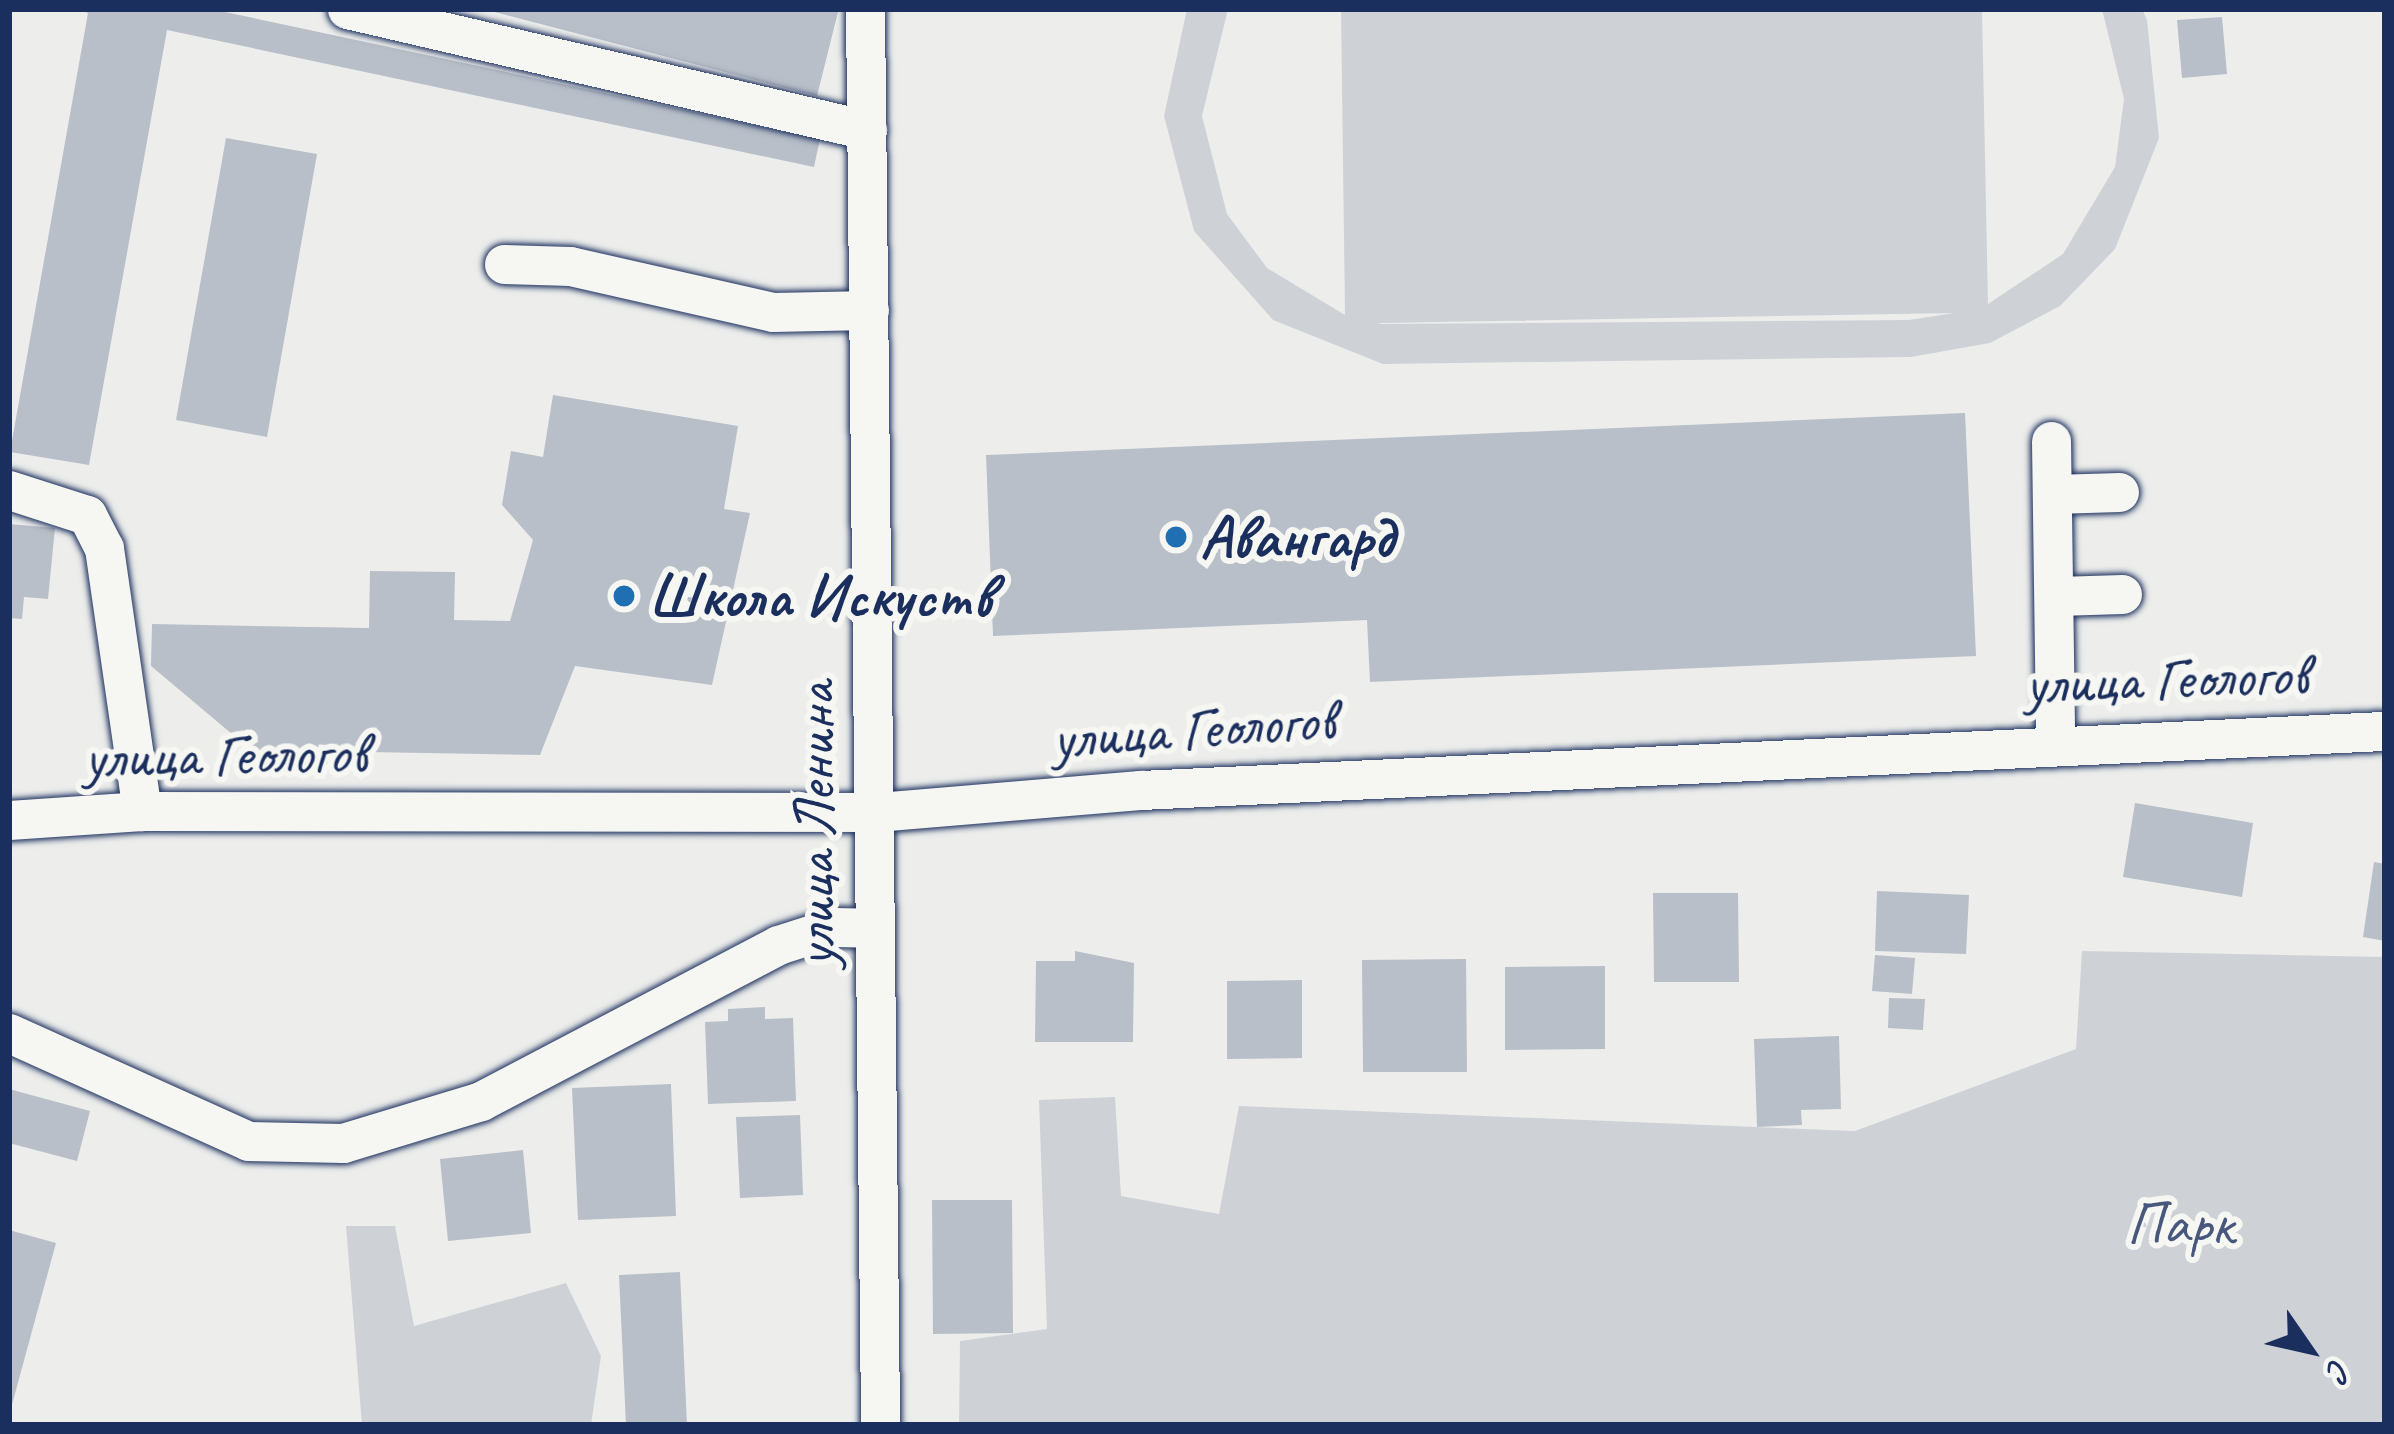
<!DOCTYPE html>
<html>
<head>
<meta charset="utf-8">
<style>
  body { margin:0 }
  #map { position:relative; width:2394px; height:1434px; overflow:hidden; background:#edeeec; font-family:Caveat,sans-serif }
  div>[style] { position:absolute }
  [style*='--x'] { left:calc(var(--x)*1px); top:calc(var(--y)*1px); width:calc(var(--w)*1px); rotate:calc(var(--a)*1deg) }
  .green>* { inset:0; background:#ced2d7 }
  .building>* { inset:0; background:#b9bfc8 }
  .roads { filter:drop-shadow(0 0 3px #1b2f5e) drop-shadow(0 0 3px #1b2f5e) }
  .minor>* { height:39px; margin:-19.5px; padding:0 19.5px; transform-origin:19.5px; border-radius:19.5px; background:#f6f6f2 }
  .dots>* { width:33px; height:33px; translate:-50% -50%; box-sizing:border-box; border:6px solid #f6f6f2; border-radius:50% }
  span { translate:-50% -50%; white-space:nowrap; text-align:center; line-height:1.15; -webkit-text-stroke:12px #f6f6f2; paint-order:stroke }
  .poi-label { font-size:60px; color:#1b2f5e; font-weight:700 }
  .left { translate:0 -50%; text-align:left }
  .street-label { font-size:60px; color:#1b2f5e }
  .park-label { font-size:60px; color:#48587c }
  .frame { position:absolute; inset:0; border:12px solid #1b2f5e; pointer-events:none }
  .north { position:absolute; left:2250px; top:1290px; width:120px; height:120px; -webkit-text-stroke:9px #f6f6f2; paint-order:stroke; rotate:124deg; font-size:33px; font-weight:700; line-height:48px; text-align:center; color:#1b2f5e }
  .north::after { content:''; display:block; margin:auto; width:42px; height:54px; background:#1b2f5e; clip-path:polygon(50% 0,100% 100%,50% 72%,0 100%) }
</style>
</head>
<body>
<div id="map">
  <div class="green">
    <i style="clip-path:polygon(evenodd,1187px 9px,1228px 9px,1202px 116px,1227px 214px,1267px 268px,1345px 315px,1341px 9px,1982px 9px,1988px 304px,2063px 254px,2115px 167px,2124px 99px,2102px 9px,2142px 9px,2147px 20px,2159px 138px,2115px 249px,2060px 306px,1990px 343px,1911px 357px,1383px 364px,1273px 320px,1194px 231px,1164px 116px,1187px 9px,1954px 313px,1909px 320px,1379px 324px,1380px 323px,1954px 313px)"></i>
    <i style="clip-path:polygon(2082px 951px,2385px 957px,2385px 1425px,959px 1425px,960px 1341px,1047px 1329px,1039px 1100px,1115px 1097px,1121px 1196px,1219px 1214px,1239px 1106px,1855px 1131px,2076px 1049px)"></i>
    <i style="clip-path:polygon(346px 1226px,395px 1226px,414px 1326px,566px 1283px,601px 1356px,591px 1425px,362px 1425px)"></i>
  </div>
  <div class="building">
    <i style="clip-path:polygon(79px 9px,211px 9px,820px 139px,814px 167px,167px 30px,89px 465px,10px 452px,88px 13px)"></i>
    <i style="clip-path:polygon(483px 9px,826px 9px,838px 12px,817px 96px)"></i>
    <i style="clip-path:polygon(2222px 17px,2227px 74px,2182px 78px,2177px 20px)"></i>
    <i style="clip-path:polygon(226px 138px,317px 154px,267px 437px,176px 420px)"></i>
    <i style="clip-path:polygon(553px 395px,738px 426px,724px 509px,750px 513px,712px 685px,575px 666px,540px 755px,251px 750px,151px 666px,152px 624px,369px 628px,370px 571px,455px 572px,454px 620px,510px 621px,533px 540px,502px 505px,511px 451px,543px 457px)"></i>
    <i style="clip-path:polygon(1965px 413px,1976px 656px,1370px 682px,1367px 620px,993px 636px,986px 455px)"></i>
    <i style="clip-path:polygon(9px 524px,55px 528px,48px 599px,24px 597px,22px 619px,9px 618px)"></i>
    <i style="clip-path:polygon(2135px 803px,2253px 823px,2242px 897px,2123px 877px)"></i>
    <i style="clip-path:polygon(2374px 862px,2385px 864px,2385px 941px,2363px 937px)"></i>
    <i style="clip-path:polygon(1877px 891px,1969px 895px,1966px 954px,1875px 951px)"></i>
    <i style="clip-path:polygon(1653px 893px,1738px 893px,1739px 982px,1654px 982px)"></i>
    <i style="clip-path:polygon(1075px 951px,1134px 963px,1133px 1042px,1035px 1042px,1036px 961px,1075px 961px)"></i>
    <i style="clip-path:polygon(1875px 955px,1915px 958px,1912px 994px,1872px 991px)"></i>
    <i style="clip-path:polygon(1466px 959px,1467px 1072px,1363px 1072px,1362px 960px)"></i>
    <i style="clip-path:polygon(1605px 966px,1605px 1049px,1505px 1050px,1505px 967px)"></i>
    <i style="clip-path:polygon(1302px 980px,1302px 1058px,1227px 1059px,1227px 981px)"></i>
    <i style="clip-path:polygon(1889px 998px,1925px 999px,1923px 1030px,1888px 1028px)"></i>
    <i style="clip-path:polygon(765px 1007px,765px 1019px,793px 1018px,796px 1101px,708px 1104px,705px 1022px,728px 1021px,728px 1009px)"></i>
    <i style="clip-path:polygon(1839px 1036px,1841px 1109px,1801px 1110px,1802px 1125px,1757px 1127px,1754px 1039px)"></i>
    <i style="clip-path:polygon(671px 1084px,676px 1216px,578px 1220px,572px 1088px)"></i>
    <i style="clip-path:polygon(9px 1089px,90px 1111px,77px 1161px,9px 1143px)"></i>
    <i style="clip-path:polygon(800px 1115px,803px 1195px,740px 1198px,736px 1117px)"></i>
    <i style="clip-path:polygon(523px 1150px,531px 1233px,448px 1241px,440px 1159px)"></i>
    <i style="clip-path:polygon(932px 1200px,1012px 1200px,1013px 1333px,933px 1334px)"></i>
    <i style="clip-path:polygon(9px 1230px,56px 1243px,10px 1412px,9px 1411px)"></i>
    <i style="clip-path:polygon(680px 1272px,687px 1425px,626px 1425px,619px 1275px)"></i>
  </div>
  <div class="roads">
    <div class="minor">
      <i style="--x:347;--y:9;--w:534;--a:13.1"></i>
      <i style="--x:865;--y:9;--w:1416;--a:89.39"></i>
      <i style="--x:504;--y:264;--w:66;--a:1.7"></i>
      <i style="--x:570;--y:266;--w:208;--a:12.8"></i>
      <i style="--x:773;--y:312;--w:96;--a:-1.2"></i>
      <i style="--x:2051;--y:441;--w:301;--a:89.2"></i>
      <i style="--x:9;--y:490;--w:82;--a:17.8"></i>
      <i style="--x:87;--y:515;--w:37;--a:63"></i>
      <i style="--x:104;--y:548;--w:266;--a:81.8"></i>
      <i style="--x:2054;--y:494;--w:65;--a:-1.8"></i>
      <i style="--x:2058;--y:596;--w:64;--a:-1.8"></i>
      <i style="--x:9;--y:820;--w:133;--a:-3.9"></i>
      <i style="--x:142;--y:811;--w:735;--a:0.08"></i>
      <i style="--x:877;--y:812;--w:265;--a:-4.8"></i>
      <i style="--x:1141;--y:790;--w:1245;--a:-2.72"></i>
      <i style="--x:9;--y:1033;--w:262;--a:24.3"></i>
      <i style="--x:248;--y:1141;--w:95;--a:1.2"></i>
      <i style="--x:343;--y:1143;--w:144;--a:-16.9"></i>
      <i style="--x:481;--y:1101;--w:335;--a:-27.7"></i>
      <i style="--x:778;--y:945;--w:59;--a:-17.8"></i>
      <i style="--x:834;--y:927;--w:39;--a:1"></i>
    </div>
  </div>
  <div class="dots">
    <i style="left:1176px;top:537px;background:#1f6fb2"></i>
    <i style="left:624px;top:596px;background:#1f6fb2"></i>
  </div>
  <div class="poi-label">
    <span class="left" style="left:1200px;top:537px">Авангард</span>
    <span class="left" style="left:648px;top:596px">Школа Искуств</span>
  </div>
  <div class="street-label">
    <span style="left:2166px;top:679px;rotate:-2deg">улица Геологов</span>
    <span style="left:1193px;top:729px;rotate:-4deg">улица Геологов</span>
    <span style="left:225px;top:755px;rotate:-1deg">улица Геологов</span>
    <span style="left:814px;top:825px;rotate:-90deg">улица Ленина</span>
  </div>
  <div class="park-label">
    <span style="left:2180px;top:1223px">Парк</span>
  </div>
  <div class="frame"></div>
  <div class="north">С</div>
</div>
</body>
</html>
